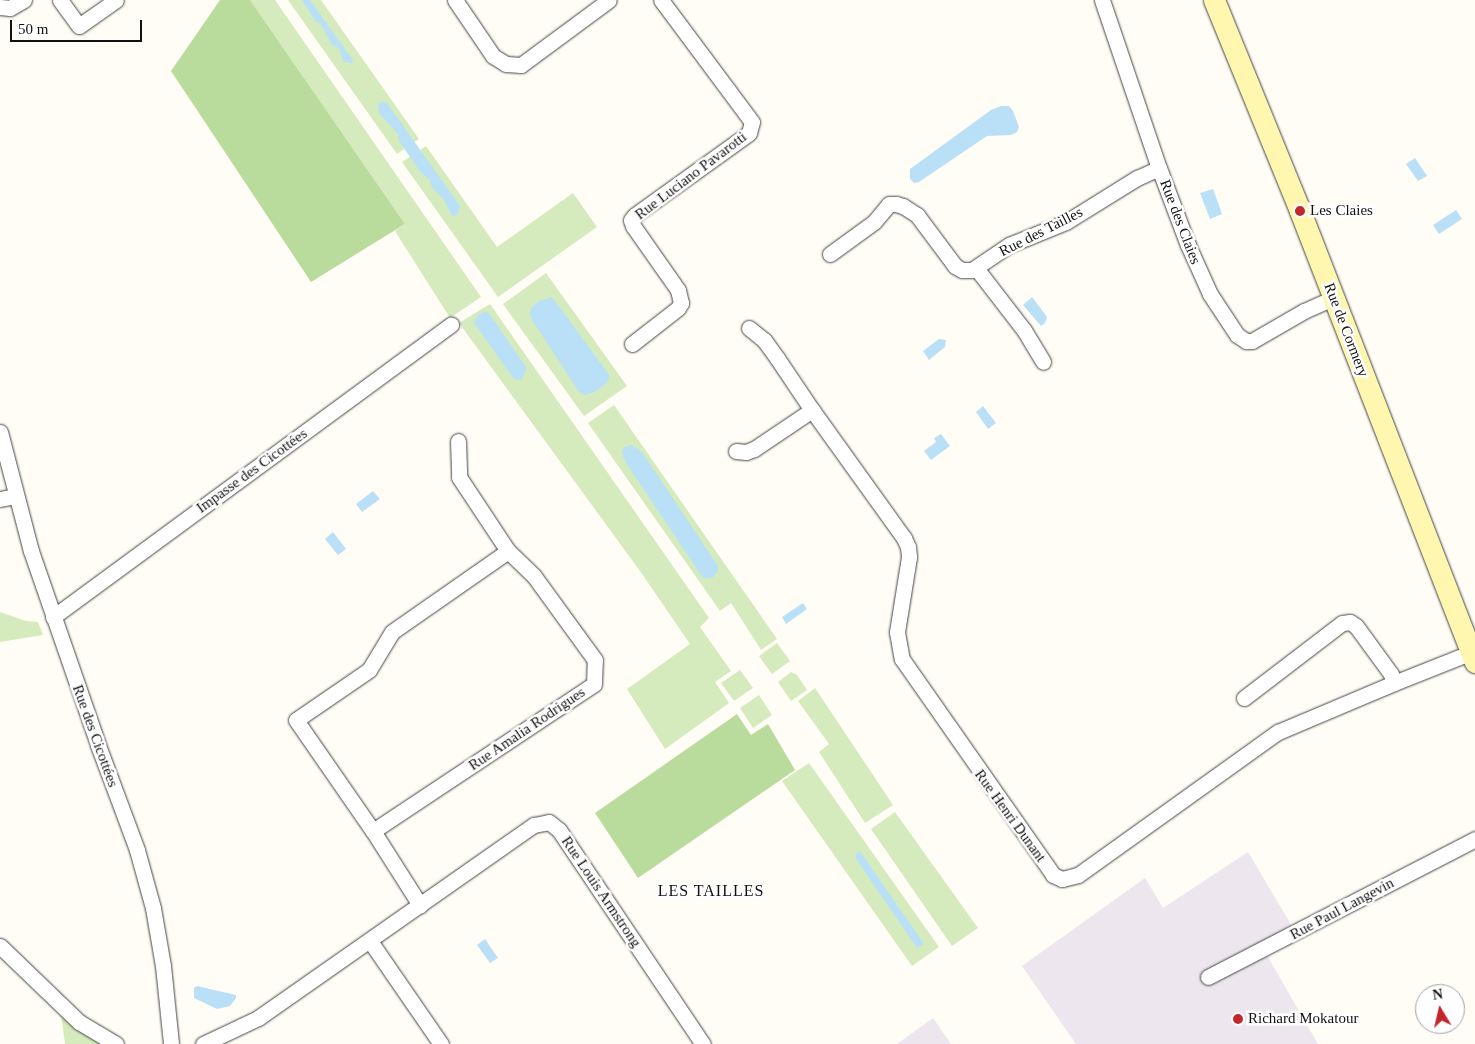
<!DOCTYPE html>
<html>
<head>
<meta charset="utf-8">
<style>
  body { margin:0 }
  #map { position:relative; width:1475px; height:1044px; overflow:hidden; background:#fffdf5; font-family:Georgia,serif }
  div>[style] { position:absolute }
  [style*='--x'] { left:calc(var(--x)*1px); top:calc(var(--y)*1px); width:calc(var(--w)*1px); rotate:calc(var(--a)*1deg) }
  .industrial>* { inset:0; background:#eee6ef }
  .green>* { inset:0; background:#d5ebbd }
  .forest>* { inset:0; background:#b9dc9c }
  .water>* { inset:0; background:#b9e0f7 }
  .roads { filter:drop-shadow(0 0 1px #444) drop-shadow(0 0 1px #444) }
  .street>* { height:15px; margin:-7.5px; padding:0 7.5px; transform-origin:7.5px; border-radius:7.5px; background:#fff }
  .secondary>* { height:21px; margin:-10.5px; padding:0 10.5px; transform-origin:10.5px; border-radius:10.5px; background:#fff6b0 }
  .dots>* { width:14px; height:14px; translate:-50% -50%; box-sizing:border-box; border:2px solid #fff; border-radius:50% }
  span { translate:-50% -50%; white-space:nowrap; text-align:center; line-height:1.15; -webkit-text-stroke:5px #fff; paint-order:stroke }
  .street-label { font-size:15px; color:#111 }
  .poi-label { font-size:15px; color:#111 }
  .left { translate:0 -50%; text-align:left }
  .neighbourhood-label { font-size:16px; color:#111; letter-spacing:1px }
  .north { position:absolute; left:1415px; top:984px; width:50px; height:50px; box-sizing:border-box; background:#fff; border:1px solid #a0a0a0; border-radius:50%; rotate:351deg; font-size:14px; font-weight:700; line-height:20px; text-align:center; color:#111 }
  .north::after { content:''; display:block; margin:auto; width:18px; height:22px; background:#c4262e; clip-path:polygon(50% 0,100% 100%,50% 72%,0 100%) }
  .scale { position:absolute; left:10px; top:20px; width:132px; height:22px; box-sizing:border-box; border:2px solid #111; border-top:0; padding-left:6px; font-size:15px; line-height:18px; white-space:nowrap; color:#111; -webkit-text-stroke:4px #fff; paint-order:stroke }
</style>
</head>
<body>
<div id="map">
  <div class="industrial">
    <i style="clip-path:polygon(1248px 852px,1296px 933px,1264px 950px,1318px 1044px,1076px 1044px,1022px 966px,1145px 878px,1163px 908px)"></i>
    <i style="clip-path:polygon(933px 1018px,951px 1044px,897px 1044px)"></i>
  </div>
  <div class="green">
    <i style="clip-path:polygon(250px 0,275px 0,481px 297px,450px 318px,395px 231px,405px 224px)"></i>
    <i style="clip-path:polygon(288px 0,321px 0,419px 139px,397px 154px)"></i>
    <i style="clip-path:polygon(426px 146px,497px 247px,573px 193px,597px 227px,498px 297px,402px 162px)"></i>
    <i style="clip-path:polygon(546px 273px,627px 386px,584px 416px,503px 304px)"></i>
    <i style="clip-path:polygon(490px 304px,709px 618px,700px 627px,731px 671px,715px 682px,729px 703px,665px 749px,627px 689px,690px 644px,640px 571px,459px 323px)"></i>
    <i style="clip-path:polygon(614px 405px,777px 639px,761px 650px,731px 603px,720px 611px,588px 423px)"></i>
    <i style="clip-path:polygon(0 612px,26px 621px,38px 622px,43px 635px,0 642px)"></i>
    <i style="clip-path:polygon(777px 643px,790px 661px,772px 674px,759px 656px)"></i>
    <i style="clip-path:polygon(740px 670px,753px 688px,734px 701px,721px 683px)"></i>
    <i style="clip-path:polygon(791px 672px,797px 675px,807px 690px,791px 701px,778px 682px)"></i>
    <i style="clip-path:polygon(815px 688px,893px 805px,865px 823px,819px 752px,829px 744px,798px 701px)"></i>
    <i style="clip-path:polygon(759px 695px,772px 715px,753px 728px,740px 708px)"></i>
    <i style="clip-path:polygon(809px 763px,939px 947px,912px 966px,782px 781px)"></i>
    <i style="clip-path:polygon(895px 812px,978px 928px,952px 946px,871px 829px)"></i>
    <i style="clip-path:polygon(61px 1015px,91px 1038px,102px 1044px,65px 1044px)"></i>
  </div>
  <div class="forest">
    <i style="clip-path:polygon(220px 0,250px 0,405px 224px,311px 282px,171px 71px)"></i>
    <i style="clip-path:polygon(737px 714px,751px 735px,768px 724px,795px 770px,638px 878px,595px 813px)"></i>
  </div>
  <div class="water">
    <i style="clip-path:polygon(302px 0,310px 0,353px 60px,352px 63px,344px 62px,339px 48px,332px 45px,320px 23px,315px 21px)"></i>
    <i style="clip-path:polygon(381px 102px,387px 103px,460px 206px,458px 215px,452px 216px,444px 200px,431px 186px,430px 180px,421px 173px,399px 141px,398px 134px,379px 113px,378px 104px)"></i>
    <i style="clip-path:polygon(1001px 106px,1009px 106px,1013px 111px,1019px 127px,1017px 132px,1011px 135px,987px 136px,919px 182px,914px 183px,910px 179px,910px 169px,991px 110px)"></i>
    <i style="clip-path:polygon(1415px 158px,1427px 176px,1418px 181px,1406px 164px)"></i>
    <i style="clip-path:polygon(1213px 189px,1222px 214px,1210px 219px,1200px 193px)"></i>
    <i style="clip-path:polygon(1456px 210px,1462px 219px,1439px 234px,1433px 225px)"></i>
    <i style="clip-path:polygon(552px 297px,610px 376px,607px 383px,594px 392px,585px 395px,579px 392px,532px 320px,530px 315px,531px 308px,539px 301px)"></i>
    <i style="clip-path:polygon(1032px 297px,1047px 317px,1045px 323px,1041px 326px,1023px 305px)"></i>
    <i style="clip-path:polygon(484px 312px,488px 312px,526px 367px,526px 371px,521px 380px,514px 379px,474px 323px,478px 315px)"></i>
    <i style="clip-path:polygon(939px 339px,946px 340px,945px 347px,929px 360px,923px 351px)"></i>
    <i style="clip-path:polygon(983px 406px,996px 423px,988px 429px,976px 412px)"></i>
    <i style="clip-path:polygon(941px 434px,950px 446px,931px 460px,924px 451px,936px 442px,934px 438px)"></i>
    <i style="clip-path:polygon(632px 445px,642px 452px,718px 566px,718px 571px,712px 578px,703px 578px,626px 463px,622px 452px,624px 447px)"></i>
    <i style="clip-path:polygon(373px 491px,380px 499px,362px 512px,356px 504px)"></i>
    <i style="clip-path:polygon(333px 532px,346px 549px,338px 555px,325px 539px)"></i>
    <i style="clip-path:polygon(803px 603px,807px 609px,786px 624px,782px 617px)"></i>
    <i style="clip-path:polygon(860px 851px,862px 854px,924px 944px,917px 948px,856px 859px,855px 855px)"></i>
    <i style="clip-path:polygon(485px 939px,498px 958px,490px 963px,477px 945px)"></i>
    <i style="clip-path:polygon(197px 986px,236px 995px,236px 998px,230px 1006px,217px 1009px,194px 998px,194px 988px)"></i>
  </div>
  <div class="roads">
    <div class="street">
      <i style="--x:60;--y:0;--w:32;--a:54"></i>
      <i style="--x:79;--y:26;--w:45;--a:-35.1"></i>
      <i style="--x:455;--y:0;--w:68;--a:55.8"></i>
      <i style="--x:493;--y:56;--w:15;--a:32"></i>
      <i style="--x:506;--y:64;--w:15;--a:4"></i>
      <i style="--x:521;--y:65;--w:109;--a:-36.5"></i>
      <i style="--x:1102;--y:0;--w:177;--a:71.3"></i>
      <i style="--x:1159;--y:168;--w:82;--a:69.4"></i>
      <i style="--x:1188;--y:245;--w:54;--a:65.8"></i>
      <i style="--x:1210;--y:294;--w:49;--a:56.6"></i>
      <i style="--x:1237;--y:335;--w:11;--a:34"></i>
      <i style="--x:1246;--y:341;--w:6;--a:0"></i>
      <i style="--x:1252;--y:341;--w:60;--a:-30"></i>
      <i style="--x:1304;--y:311;--w:32;--a:-24"></i>
      <i style="--x:0;--y:7;--w:10;--a:6"></i>
      <i style="--x:10;--y:8;--w:16;--a:-30"></i>
      <i style="--x:830;--y:254;--w:54;--a:-36"></i>
      <i style="--x:874;--y:222;--w:23;--a:-50"></i>
      <i style="--x:889;--y:204;--w:7;--a:0"></i>
      <i style="--x:896;--y:204;--w:7;--a:16"></i>
      <i style="--x:903;--y:206;--w:17;--a:33"></i>
      <i style="--x:917;--y:215;--w:64;--a:53.3"></i>
      <i style="--x:955;--y:266;--w:8;--a:30"></i>
      <i style="--x:962;--y:270;--w:10;--a:0"></i>
      <i style="--x:972;--y:270;--w:45;--a:-34"></i>
      <i style="--x:1009;--y:245;--w:61;--a:-22"></i>
      <i style="--x:1066;--y:222;--w:84;--a:-31.8"></i>
      <i style="--x:1137;--y:178;--w:24;--a:-24"></i>
      <i style="--x:976;--y:268;--w:78;--a:52.3"></i>
      <i style="--x:1024;--y:330;--w:37;--a:59"></i>
      <i style="--x:749;--y:328;--w:19;--a:39"></i>
      <i style="--x:764;--y:340;--w:22;--a:54"></i>
      <i style="--x:777;--y:358;--w:63;--a:56.1"></i>
      <i style="--x:812;--y:410;--w:158;--a:54.3"></i>
      <i style="--x:904;--y:538;--w:10;--a:66"></i>
      <i style="--x:908;--y:547;--w:10;--a:84"></i>
      <i style="--x:909;--y:557;--w:76;--a:99.1"></i>
      <i style="--x:897;--y:632;--w:27;--a:80"></i>
      <i style="--x:902;--y:659;--w:264;--a:55"></i>
      <i style="--x:1053;--y:875;--w:10;--a:24"></i>
      <i style="--x:1062;--y:879;--w:16;--a:-14"></i>
      <i style="--x:1078;--y:875;--w:246;--a:-35.6"></i>
      <i style="--x:1278;--y:732;--w:126;--a:-22.9"></i>
      <i style="--x:632;--y:344;--w:58;--a:-38"></i>
      <i style="--x:678;--y:308;--w:6;--a:-59"></i>
      <i style="--x:681;--y:303;--w:13;--a:-103"></i>
      <i style="--x:678;--y:290;--w:78;--a:-125.1"></i>
      <i style="--x:633;--y:226;--w:6;--a:-108"></i>
      <i style="--x:631;--y:220;--w:6;--a:-51"></i>
      <i style="--x:635;--y:215;--w:140;--a:-35.7"></i>
      <i style="--x:749;--y:133;--w:11;--a:-75"></i>
      <i style="--x:752;--y:122;--w:152;--a:-126.7"></i>
      <i style="--x:0;--y:432;--w:123;--a:75.4"></i>
      <i style="--x:31;--y:551;--w:205;--a:70.9"></i>
      <i style="--x:98;--y:745;--w:112;--a:69.6"></i>
      <i style="--x:137;--y:850;--w:60;--a:74.6"></i>
      <i style="--x:153;--y:908;--w:59;--a:80.2"></i>
      <i style="--x:163;--y:966;--w:78;--a:84.1"></i>
      <i style="--x:458;--y:441;--w:36;--a:88"></i>
      <i style="--x:459;--y:477;--w:89;--a:56.5"></i>
      <i style="--x:736;--y:451;--w:10;--a:6"></i>
      <i style="--x:746;--y:452;--w:9;--a:-21"></i>
      <i style="--x:754;--y:449;--w:70;--a:-33.9"></i>
      <i style="--x:0;--y:499;--w:15;--a:-11"></i>
      <i style="--x:53;--y:617;--w:494;--a:-36.3"></i>
      <i style="--x:1244;--y:698;--w:123;--a:-37.4"></i>
      <i style="--x:1342;--y:623;--w:8;--a:-7"></i>
      <i style="--x:1350;--y:622;--w:7;--a:34"></i>
      <i style="--x:1356;--y:626;--w:59;--a:53.9"></i>
      <i style="--x:1391;--y:674;--w:9;--a:72"></i>
      <i style="--x:1394;--y:683;--w:84;--a:-21.7"></i>
      <i style="--x:373;--y:831;--w:265;--a:-33.6"></i>
      <i style="--x:594;--y:684;--w:24;--a:-88"></i>
      <i style="--x:595;--y:660;--w:104;--a:-126"></i>
      <i style="--x:534;--y:576;--w:36;--a:-136"></i>
      <i style="--x:508;--y:551;--w:141;--a:145.1"></i>
      <i style="--x:392;--y:632;--w:44;--a:121.2"></i>
      <i style="--x:369;--y:670;--w:88;--a:145.6"></i>
      <i style="--x:296;--y:720;--w:135;--a:55.3"></i>
      <i style="--x:373;--y:831;--w:88;--a:57.6"></i>
      <i style="--x:370;--y:941;--w:125;--a:55.4"></i>
      <i style="--x:0;--y:946;--w:110;--a:43.9"></i>
      <i style="--x:79;--y:1022;--w:43;--a:30.7"></i>
      <i style="--x:1208;--y:977;--w:301;--a:-27.3"></i>
      <i style="--x:203;--y:1044;--w:61;--a:-25.3"></i>
      <i style="--x:258;--y:1018;--w:337;--a:-35"></i>
      <i style="--x:534;--y:825;--w:15;--a:-11"></i>
      <i style="--x:549;--y:822;--w:13;--a:39"></i>
      <i style="--x:559;--y:830;--w:258;--a:56.1"></i>
    </div>
    <div class="secondary">
      <i style="--x:1214;--y:0;--w:228;--a:67.8"></i>
      <i style="--x:1300;--y:211;--w:484;--a:68.8"></i>
    </div>
  </div>
  <div class="dots">
    <i style="left:1300px;top:211px;background:#c4262e"></i>
    <i style="left:1238px;top:1019px;background:#c4262e"></i>
  </div>
  <div class="street-label">
    <span style="left:691px;top:176px;rotate:-37deg">Rue Luciano Pavarotti</span>
    <span style="left:1180px;top:222px;rotate:69deg">Rue des Claies</span>
    <span style="left:1041px;top:232px;rotate:-27deg">Rue des Tailles</span>
    <span style="left:1346px;top:330px;rotate:69deg">Rue de Cormery</span>
    <span style="left:252px;top:471px;rotate:-36deg">Impasse des Cicottées</span>
    <span style="left:527px;top:729px;rotate:-34deg">Rue Amalia Rodrigues</span>
    <span style="left:95px;top:736px;rotate:70deg">Rue des Cicottées</span>
    <span style="left:1010px;top:816px;rotate:54deg">Rue Henri Dunant</span>
    <span style="left:601px;top:892px;rotate:56deg">Rue Louis Armstrong</span>
    <span style="left:1342px;top:909px;rotate:-28deg">Rue Paul Langevin</span>
  </div>
  <div class="poi-label">
    <span class="left" style="left:1310px;top:211px">Les Claies</span>
    <span class="left" style="left:1248px;top:1019px">Richard Mokatour</span>
  </div>
  <div class="neighbourhood-label">
    <span style="left:711px;top:891px">LES TAILLES</span>
  </div>
  <div class="north">N</div>
  <div class="scale">50 m</div>
</div>
</body>
</html>
